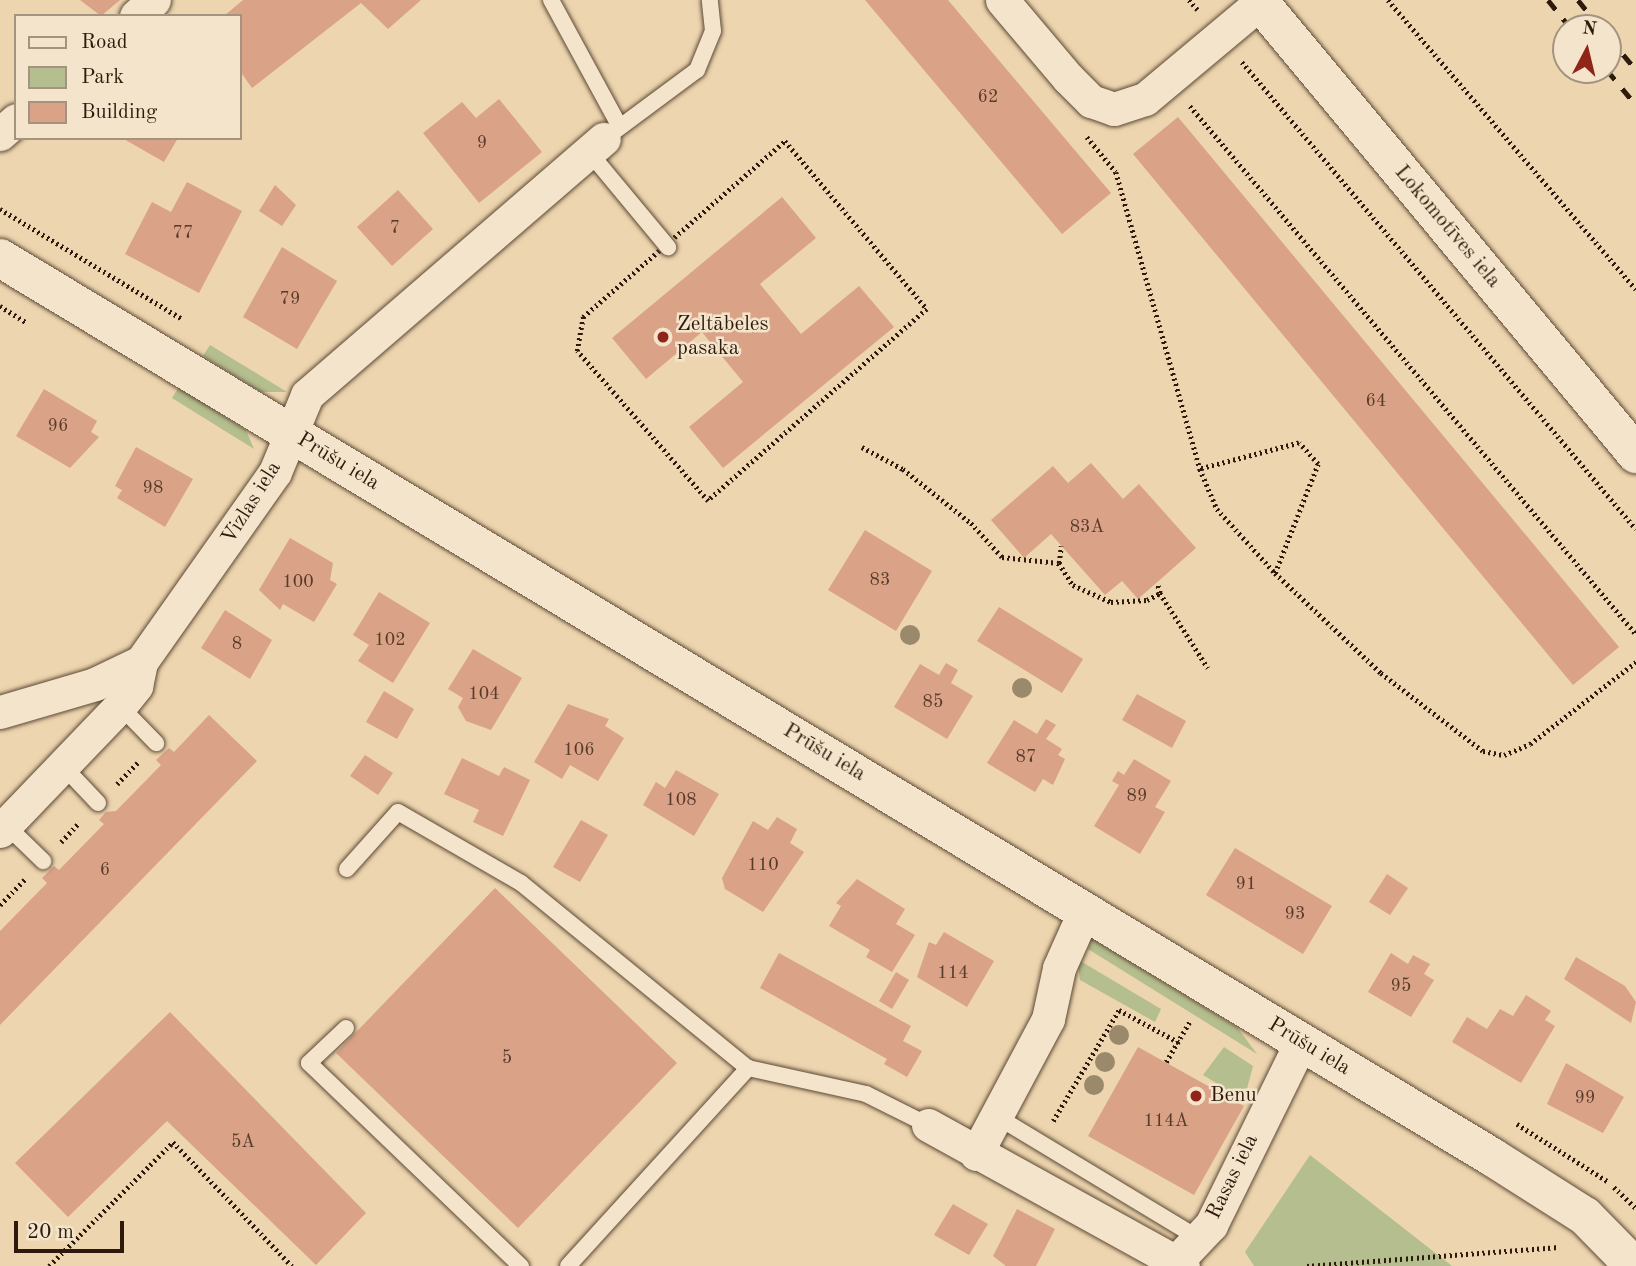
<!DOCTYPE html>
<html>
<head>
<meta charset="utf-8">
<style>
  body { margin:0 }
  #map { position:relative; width:1636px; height:1266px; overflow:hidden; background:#edd5af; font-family:"Old Standard TT",serif }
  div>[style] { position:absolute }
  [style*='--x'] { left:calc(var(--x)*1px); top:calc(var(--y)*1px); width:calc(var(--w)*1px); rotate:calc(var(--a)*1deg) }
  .green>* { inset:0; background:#b4be8e }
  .building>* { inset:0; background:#daa287 }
  .path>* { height:4.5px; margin-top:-2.25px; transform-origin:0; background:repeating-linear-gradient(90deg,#2d1a0c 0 2px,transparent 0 5.5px) }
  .roads { filter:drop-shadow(0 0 2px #5d4935) drop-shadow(0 0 2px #5d4935) }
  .service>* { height:16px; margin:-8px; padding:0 8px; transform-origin:8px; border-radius:8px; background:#f3e4cb }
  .minor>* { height:33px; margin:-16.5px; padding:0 16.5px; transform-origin:16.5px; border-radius:16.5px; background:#f3e4cb }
  .tertiary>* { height:38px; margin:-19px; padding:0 19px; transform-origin:19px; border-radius:19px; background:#f3e4cb }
  .rail>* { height:5px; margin-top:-2.5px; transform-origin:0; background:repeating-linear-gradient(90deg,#2d1a0c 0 12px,transparent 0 24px) }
  .trees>* { width:20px; height:20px; margin:-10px; border-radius:50%; background:#9a896b }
  .dots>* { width:19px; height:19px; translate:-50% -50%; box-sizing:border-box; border:4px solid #f3e4cb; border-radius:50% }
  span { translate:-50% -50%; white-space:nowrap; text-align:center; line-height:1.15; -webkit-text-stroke:5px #f3e4cb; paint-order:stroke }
  .number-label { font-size:18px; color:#583c2b }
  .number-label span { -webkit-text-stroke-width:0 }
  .street-label { font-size:21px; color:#2d1a0c }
  .poi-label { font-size:21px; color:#2d1a0c }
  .left { translate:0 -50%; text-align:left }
  .legend { position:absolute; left:14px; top:14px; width:228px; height:126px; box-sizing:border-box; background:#f3e4cb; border:2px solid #a4937f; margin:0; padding:9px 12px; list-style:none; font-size:21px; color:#2d1a0c }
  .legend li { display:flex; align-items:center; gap:14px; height:35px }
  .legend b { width:35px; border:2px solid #a4937f }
  .north { position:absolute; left:1552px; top:14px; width:70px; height:70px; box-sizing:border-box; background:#f3e4cb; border:2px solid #a4937f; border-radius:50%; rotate:7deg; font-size:19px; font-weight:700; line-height:28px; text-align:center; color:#2d1a0c }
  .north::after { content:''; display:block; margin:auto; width:24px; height:32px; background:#8f2418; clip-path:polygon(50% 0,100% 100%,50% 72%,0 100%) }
  .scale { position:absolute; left:14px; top:1221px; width:110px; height:32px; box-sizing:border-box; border:4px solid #2d1a0c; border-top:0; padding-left:9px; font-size:21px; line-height:24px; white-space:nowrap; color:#2d1a0c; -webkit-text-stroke:5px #f3e4cb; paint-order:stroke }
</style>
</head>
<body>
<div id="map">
  <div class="green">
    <i style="clip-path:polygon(210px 345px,287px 392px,261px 392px,203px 356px)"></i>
    <i style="clip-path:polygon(179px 387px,246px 430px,254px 449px,172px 398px)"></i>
    <i style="clip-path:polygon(1091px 938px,1237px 1027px,1257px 1054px,1088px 949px)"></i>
    <i style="clip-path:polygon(1077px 959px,1161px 1009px,1155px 1022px,1080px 980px)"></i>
    <i style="clip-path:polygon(1224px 1047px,1253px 1066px,1244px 1100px,1203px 1075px)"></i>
    <i style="clip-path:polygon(1310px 1155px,1452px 1266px,1254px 1266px,1245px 1252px)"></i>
  </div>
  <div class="building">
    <i style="clip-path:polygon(80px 0,120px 0,101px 16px)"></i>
    <i style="clip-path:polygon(243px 0,421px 0,388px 29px,361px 3px,252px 88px,240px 71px,240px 16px,224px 16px)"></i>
    <i style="clip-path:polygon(865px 0,948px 0,1111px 193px,1062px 234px)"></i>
    <i style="clip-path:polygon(499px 99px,542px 152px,479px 203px,423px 133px,462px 102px,476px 118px)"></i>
    <i style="clip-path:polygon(1178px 117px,1619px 647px,1573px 685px,1133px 154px)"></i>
    <i style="clip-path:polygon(122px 138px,178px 138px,164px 162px)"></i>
    <i style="clip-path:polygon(187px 182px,242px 211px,199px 293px,125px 254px,152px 202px,171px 212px)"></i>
    <i style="clip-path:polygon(275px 185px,296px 205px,282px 226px,259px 211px)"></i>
    <i style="clip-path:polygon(398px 190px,433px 229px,392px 266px,357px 227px)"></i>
    <i style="clip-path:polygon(782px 197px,816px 238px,760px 284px,801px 334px,859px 286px,894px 327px,723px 468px,689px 427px,743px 382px,702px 332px,646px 379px,612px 338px)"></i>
    <i style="clip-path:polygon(282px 247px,337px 281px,297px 349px,243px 317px)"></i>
    <i style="clip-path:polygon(44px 389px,97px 421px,91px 432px,99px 437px,70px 468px,16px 436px)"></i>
    <i style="clip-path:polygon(136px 447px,193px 479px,165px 527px,117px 498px,122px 490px,115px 486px)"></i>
    <i style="clip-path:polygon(1091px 463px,1123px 499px,1139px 484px,1196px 548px,1138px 599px,1122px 581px,1105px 595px,1051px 534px,1024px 558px,991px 520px,1053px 466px,1068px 483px)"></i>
    <i style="clip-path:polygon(865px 530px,932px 571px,896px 631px,828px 590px)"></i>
    <i style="clip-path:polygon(290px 538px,333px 563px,330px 580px,337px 584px,314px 622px,283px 604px,280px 610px,259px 590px)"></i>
    <i style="clip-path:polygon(379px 592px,430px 623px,393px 683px,358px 661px,369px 645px,353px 635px)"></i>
    <i style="clip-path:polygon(999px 607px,1083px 659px,1062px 693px,977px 641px)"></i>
    <i style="clip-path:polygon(225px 610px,272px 640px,250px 679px,201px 648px)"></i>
    <i style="clip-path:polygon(473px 649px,522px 678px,491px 730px,466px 721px,458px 707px,463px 698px,448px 689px)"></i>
    <i style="clip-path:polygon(946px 663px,958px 670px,951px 683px,973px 696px,947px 739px,894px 707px,920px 664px,939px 675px)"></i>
    <i style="clip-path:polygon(384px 691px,414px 709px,397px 739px,366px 722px)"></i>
    <i style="clip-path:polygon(1137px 694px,1186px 721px,1172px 748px,1122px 720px)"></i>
    <i style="clip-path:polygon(568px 704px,609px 719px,605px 726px,624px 738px,598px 781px,570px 765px,562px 779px,534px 762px)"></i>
    <i style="clip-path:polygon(209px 715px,257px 761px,0 1025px,0 931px,47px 883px,42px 878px,54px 866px,59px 870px,104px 824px,99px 820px,106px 812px,116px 811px,161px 765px,156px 760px,169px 748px,174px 752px)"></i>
    <i style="clip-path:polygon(1046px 719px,1056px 725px,1046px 739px,1062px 749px,1058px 755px,1065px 759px,1053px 785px,1043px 779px,1035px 792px,987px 763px,1014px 720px,1037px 734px)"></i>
    <i style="clip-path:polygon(365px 755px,393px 773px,378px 795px,350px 776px)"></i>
    <i style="clip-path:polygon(462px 758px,499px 776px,504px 767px,530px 780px,503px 836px,473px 822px,479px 810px,444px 794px)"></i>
    <i style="clip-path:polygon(1134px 759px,1171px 781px,1155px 807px,1165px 812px,1140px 854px,1094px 826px,1119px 785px,1112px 781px,1118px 771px,1124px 775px)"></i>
    <i style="clip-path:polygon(676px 770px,719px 794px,694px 836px,643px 805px,656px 782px,665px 788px)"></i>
    <i style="clip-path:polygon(777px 817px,797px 829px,790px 843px,804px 852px,763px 912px,725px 889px,722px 878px,753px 821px,768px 830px)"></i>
    <i style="clip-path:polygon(581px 820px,608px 835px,580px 882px,553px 867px)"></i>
    <i style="clip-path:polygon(1235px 848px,1332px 906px,1303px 954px,1206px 895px)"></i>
    <i style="clip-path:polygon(1387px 874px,1408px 888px,1390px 915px,1369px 902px)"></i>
    <i style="clip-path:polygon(857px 879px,905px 909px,896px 924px,915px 935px,892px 972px,866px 957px,870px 950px,829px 926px,841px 906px,836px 903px)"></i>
    <i style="clip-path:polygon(495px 888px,677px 1063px,518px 1228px,336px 1053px)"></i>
    <i style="clip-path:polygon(944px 932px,994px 961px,967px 1007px,917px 977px,929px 942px,936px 945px)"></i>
    <i style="clip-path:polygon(779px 953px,911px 1026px,903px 1041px,922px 1051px,907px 1077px,884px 1064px,887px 1059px,760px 988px)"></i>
    <i style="clip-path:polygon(1391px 953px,1408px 964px,1413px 955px,1430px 964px,1424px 974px,1434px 980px,1411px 1017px,1368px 992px)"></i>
    <i style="clip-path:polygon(1576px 957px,1625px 986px,1636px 1002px,1631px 1023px,1564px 979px)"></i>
    <i style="clip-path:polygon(896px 972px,909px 980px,892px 1009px,879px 1001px)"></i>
    <i style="clip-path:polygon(1526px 995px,1551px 1011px,1545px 1020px,1555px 1026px,1521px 1083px,1452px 1042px,1467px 1017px,1487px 1029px,1500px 1009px,1513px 1016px)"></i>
    <i style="clip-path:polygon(170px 1012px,366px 1213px,316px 1265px,167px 1121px,68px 1217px,15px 1163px)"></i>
    <i style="clip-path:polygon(1138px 1047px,1244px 1106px,1194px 1195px,1088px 1136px)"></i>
    <i style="clip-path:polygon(1566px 1063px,1624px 1097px,1603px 1133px,1547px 1104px)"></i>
    <i style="clip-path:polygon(953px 1204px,988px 1224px,969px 1255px,934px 1235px)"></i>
    <i style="clip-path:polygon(1017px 1209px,1055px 1229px,1036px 1266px,1006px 1266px,993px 1256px)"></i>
  </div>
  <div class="path">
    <i style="--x:1189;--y:0;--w:13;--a:48"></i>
    <i style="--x:1388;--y:0;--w:381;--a:49.4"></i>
    <i style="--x:1242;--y:62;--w:611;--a:49.85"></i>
    <i style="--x:1190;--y:106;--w:691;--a:49.81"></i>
    <i style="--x:1087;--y:137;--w:45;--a:50.4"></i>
    <i style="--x:1116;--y:172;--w:309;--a:74.2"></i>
    <i style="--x:1200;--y:469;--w:43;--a:67"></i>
    <i style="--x:1217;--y:509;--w:86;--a:47.8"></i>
    <i style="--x:1275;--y:573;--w:117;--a:-68.5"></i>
    <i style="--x:1318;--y:464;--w:28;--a:-132"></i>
    <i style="--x:1299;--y:443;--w:102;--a:165.3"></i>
    <i style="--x:785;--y:141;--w:220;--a:49.8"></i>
    <i style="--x:927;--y:309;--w:291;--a:138.8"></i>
    <i style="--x:708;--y:501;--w:199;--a:-131.1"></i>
    <i style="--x:577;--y:351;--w:35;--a:-80"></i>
    <i style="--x:583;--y:317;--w:268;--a:-41.1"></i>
    <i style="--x:0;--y:209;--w:213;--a:31.1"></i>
    <i style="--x:0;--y:306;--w:31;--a:32"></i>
    <i style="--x:862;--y:447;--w:47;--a:28.2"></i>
    <i style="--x:903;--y:469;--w:87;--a:38.5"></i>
    <i style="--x:971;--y:523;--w:46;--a:47.6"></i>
    <i style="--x:1002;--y:557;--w:57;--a:6"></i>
    <i style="--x:1059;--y:563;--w:17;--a:-83"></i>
    <i style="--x:1059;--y:563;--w:26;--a:58"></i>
    <i style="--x:1073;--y:585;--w:42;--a:24.1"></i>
    <i style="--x:1111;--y:602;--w:36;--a:-3"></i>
    <i style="--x:1147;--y:600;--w:15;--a:-28"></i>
    <i style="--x:1160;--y:593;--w:10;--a:-107"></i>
    <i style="--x:1275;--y:573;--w:146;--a:43.3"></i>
    <i style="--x:1381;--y:673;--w:128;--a:37.4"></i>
    <i style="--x:1483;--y:751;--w:21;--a:11"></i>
    <i style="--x:1504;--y:755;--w:28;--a:-23"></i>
    <i style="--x:1530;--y:744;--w:134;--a:-37.7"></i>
    <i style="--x:1160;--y:593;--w:89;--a:57.4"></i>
    <i style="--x:117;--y:784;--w:30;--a:-46"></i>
    <i style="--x:61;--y:842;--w:26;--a:-47"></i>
    <i style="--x:0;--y:905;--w:37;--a:-46"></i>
    <i style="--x:1166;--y:1062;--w:48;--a:-59.7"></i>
    <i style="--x:1053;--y:1121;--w:129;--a:-59.3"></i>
    <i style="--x:1119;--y:1010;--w:69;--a:28.4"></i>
    <i style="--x:1517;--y:1124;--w:107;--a:32.3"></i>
    <i style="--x:1614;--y:1187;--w:30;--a:44"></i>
    <i style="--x:49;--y:1266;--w:175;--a:-45"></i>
    <i style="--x:173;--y:1142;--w:172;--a:46.2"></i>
    <i style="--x:1307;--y:1266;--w:252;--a:-4.3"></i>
  </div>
  <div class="roads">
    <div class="service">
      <i style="--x:551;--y:0;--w:142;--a:61.5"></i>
      <i style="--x:604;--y:139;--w:116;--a:-36.6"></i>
      <i style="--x:697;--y:70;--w:42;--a:-67.7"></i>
      <i style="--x:713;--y:31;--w:31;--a:-96"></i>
      <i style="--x:589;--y:152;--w:124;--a:50.3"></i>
      <i style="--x:120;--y:706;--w:52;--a:45.8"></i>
      <i style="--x:63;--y:766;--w:51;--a:46.6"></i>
      <i style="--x:6;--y:825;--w:52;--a:44.2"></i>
      <i style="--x:347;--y:869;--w:76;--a:-48.2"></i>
      <i style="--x:398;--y:812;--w:142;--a:30"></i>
      <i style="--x:521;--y:883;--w:293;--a:39.2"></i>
      <i style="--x:346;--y:1028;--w:51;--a:136.6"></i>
      <i style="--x:309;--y:1063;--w:294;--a:43.8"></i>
      <i style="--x:996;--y:1116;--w:236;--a:31.1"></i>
      <i style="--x:568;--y:1266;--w:268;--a:-47.7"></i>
      <i style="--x:748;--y:1068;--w:121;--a:12.4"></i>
      <i style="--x:866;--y:1094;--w:69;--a:26.6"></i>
    </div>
    <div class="minor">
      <i style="--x:1002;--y:0;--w:102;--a:49.8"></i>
      <i style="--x:1068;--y:78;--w:33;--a:45"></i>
      <i style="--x:1091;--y:101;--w:24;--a:19"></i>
      <i style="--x:1114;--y:109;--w:33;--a:-18"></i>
      <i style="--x:1145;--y:99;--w:150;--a:-39.9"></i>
      <i style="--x:136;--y:16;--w:24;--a:-42"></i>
      <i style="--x:0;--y:134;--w:21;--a:-41"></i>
      <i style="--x:0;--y:712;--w:99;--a:-16.4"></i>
      <i style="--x:95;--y:684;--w:51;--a:-25.6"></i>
      <i style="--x:141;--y:662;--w:232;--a:-54.8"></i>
      <i style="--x:275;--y:472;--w:83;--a:-67.4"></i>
      <i style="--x:307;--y:395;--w:392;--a:-40.8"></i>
      <i style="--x:0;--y:831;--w:173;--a:-46.2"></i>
      <i style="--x:120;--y:706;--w:26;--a:-51"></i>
      <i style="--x:136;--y:686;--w:25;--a:-78"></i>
      <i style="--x:928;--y:1125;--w:291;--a:28.9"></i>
      <i style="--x:976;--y:1154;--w:153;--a:-61.9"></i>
      <i style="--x:1048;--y:1019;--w:52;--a:-77.8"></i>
      <i style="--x:1059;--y:968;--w:64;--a:-65.9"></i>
      <i style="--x:1172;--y:1266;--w:57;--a:-46.4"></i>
      <i style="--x:1211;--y:1225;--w:204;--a:-63.8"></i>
    </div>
    <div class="tertiary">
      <i style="--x:1258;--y:0;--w:591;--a:50.22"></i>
      <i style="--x:0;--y:258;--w:1742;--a:31.07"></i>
      <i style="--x:1492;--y:1157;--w:110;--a:32.4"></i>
      <i style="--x:1585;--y:1216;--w:70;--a:45.6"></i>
    </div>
  </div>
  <div class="rail">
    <i style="--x:1548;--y:0;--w:36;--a:51"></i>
    <i style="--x:1578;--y:0;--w:36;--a:51"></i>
    <i style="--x:1608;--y:36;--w:44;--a:50.5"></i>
    <i style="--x:1607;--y:70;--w:45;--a:50.4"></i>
  </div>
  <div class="trees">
    <i style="left:910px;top:635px"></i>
    <i style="left:1022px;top:688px"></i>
    <i style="left:1119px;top:1035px"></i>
    <i style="left:1105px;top:1062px"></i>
    <i style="left:1094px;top:1085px"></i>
  </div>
  <div class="dots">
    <i style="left:663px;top:337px;background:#8f2418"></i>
    <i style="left:1196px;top:1096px;background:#8f2418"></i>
  </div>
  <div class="number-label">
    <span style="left:988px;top:97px">62</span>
    <span style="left:482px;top:143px">9</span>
    <span style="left:395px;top:228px">7</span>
    <span style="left:183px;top:233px">77</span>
    <span style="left:290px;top:299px">79</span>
    <span style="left:1376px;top:401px">64</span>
    <span style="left:58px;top:426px">96</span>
    <span style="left:153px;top:488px">98</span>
    <span style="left:1087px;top:527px">83A</span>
    <span style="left:880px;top:580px">83</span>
    <span style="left:298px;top:582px">100</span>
    <span style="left:390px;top:640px">102</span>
    <span style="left:237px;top:644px">8</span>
    <span style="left:484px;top:694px">104</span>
    <span style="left:933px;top:702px">85</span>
    <span style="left:579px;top:750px">106</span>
    <span style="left:1026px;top:757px">87</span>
    <span style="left:1137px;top:796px">89</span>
    <span style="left:681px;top:800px">108</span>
    <span style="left:763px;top:865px">110</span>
    <span style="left:105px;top:870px">6</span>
    <span style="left:1246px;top:884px">91</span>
    <span style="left:1295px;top:914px">93</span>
    <span style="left:953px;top:973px">114</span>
    <span style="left:1401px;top:986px">95</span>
    <span style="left:507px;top:1058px">5</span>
    <span style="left:1585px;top:1098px">99</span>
    <span style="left:1166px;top:1121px">114A</span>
    <span style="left:243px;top:1142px">5A</span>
  </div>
  <div class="street-label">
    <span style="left:1447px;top:227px;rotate:50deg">Lokomotīves iela</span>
    <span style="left:338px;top:462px;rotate:31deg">Prūšu iela</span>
    <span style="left:252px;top:503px;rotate:-58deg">Vizlas iela</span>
    <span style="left:824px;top:753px;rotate:31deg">Prūšu iela</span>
    <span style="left:1309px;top:1047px;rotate:31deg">Prūšu iela</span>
    <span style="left:1233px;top:1177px;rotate:-64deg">Rasas iela</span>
  </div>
  <div class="poi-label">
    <span class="left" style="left:677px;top:337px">Zeltābeles<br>pasaka</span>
    <span class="left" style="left:1210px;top:1096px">Benu</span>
  </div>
  <ul class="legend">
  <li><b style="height:9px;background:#f3e4cb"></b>Road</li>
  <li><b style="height:19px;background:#b4be8e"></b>Park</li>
  <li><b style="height:19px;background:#daa287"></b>Building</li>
  </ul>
  <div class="north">N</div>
  <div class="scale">20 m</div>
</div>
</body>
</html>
